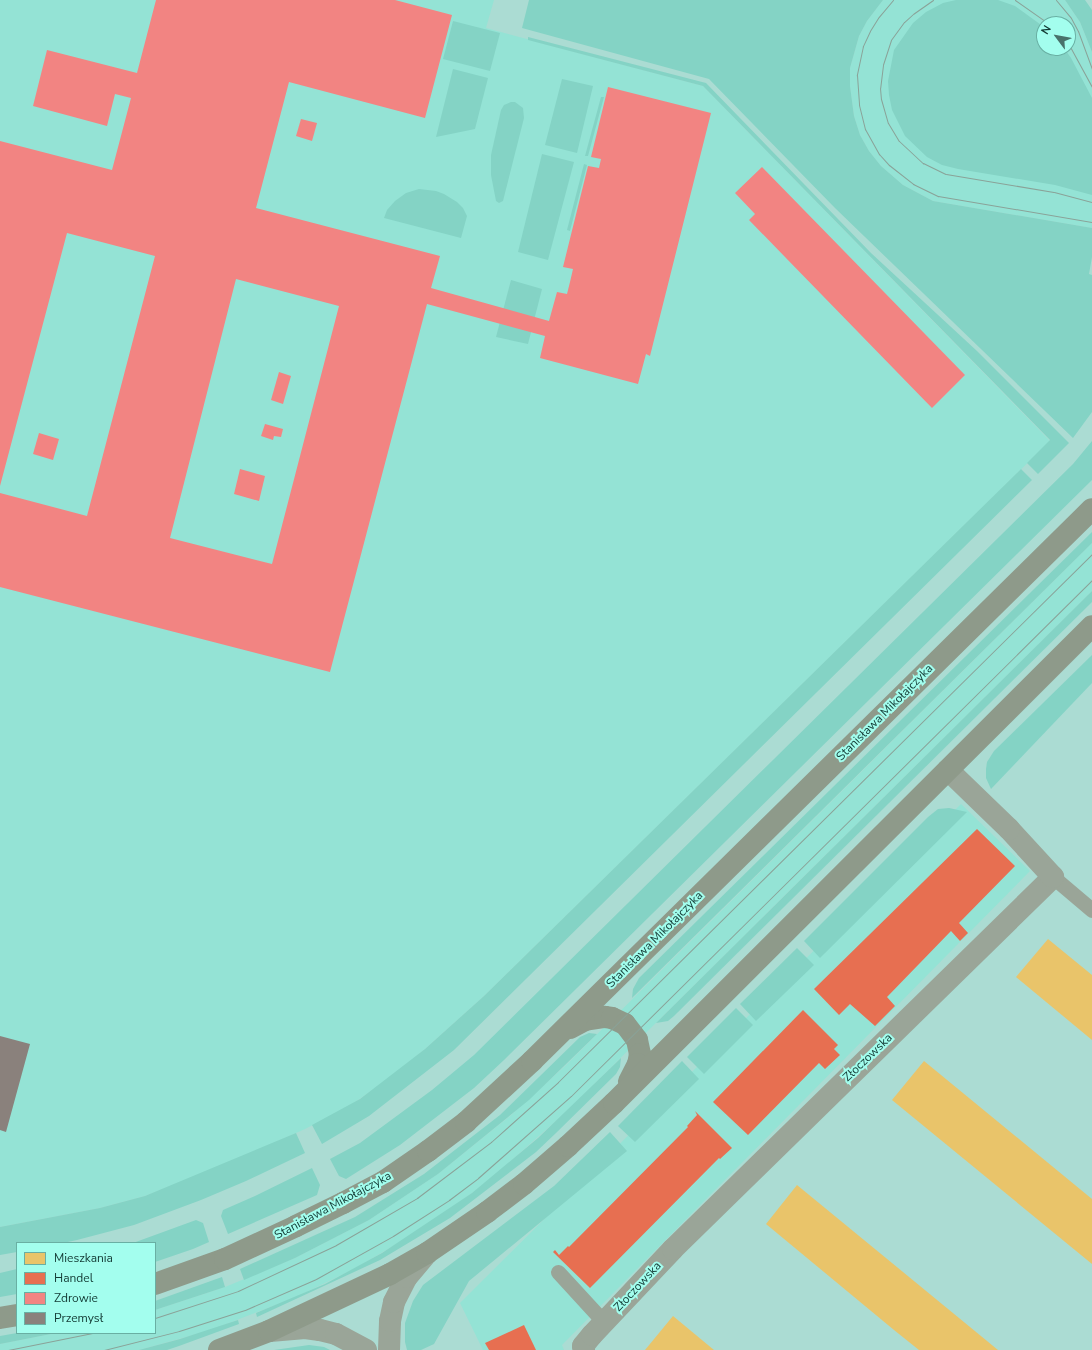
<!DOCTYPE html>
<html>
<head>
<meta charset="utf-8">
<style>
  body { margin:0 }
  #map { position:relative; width:1092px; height:1350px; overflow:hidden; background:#abdcd3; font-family:"Nunito Sans",sans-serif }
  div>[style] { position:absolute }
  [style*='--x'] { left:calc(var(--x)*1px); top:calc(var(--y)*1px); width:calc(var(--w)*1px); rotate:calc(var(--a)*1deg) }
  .built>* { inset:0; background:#94e3d5 }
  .green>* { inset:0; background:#84d3c5 }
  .homes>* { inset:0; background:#e9c46a }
  .shops>* { inset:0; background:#e76f51 }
  .health>* { inset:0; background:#f28482 }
  .industry>* { inset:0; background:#8a817c }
  .lane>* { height:15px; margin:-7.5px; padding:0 7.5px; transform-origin:7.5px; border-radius:7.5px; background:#9aa598 }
  .street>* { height:22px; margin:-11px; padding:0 11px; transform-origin:11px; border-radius:11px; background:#9aa598 }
  .secondary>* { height:22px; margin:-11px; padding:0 11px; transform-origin:11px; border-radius:11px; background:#8e9a8a }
  .tram>* { height:1px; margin:-0.5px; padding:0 0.5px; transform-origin:0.5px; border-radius:0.5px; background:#8aa298 }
  span { translate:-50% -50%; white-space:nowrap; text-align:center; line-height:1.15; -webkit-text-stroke:4px #a3feee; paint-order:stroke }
  .street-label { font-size:12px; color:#123933 }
  .legend { position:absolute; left:16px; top:1242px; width:140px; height:92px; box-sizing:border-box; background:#a3feee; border:1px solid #69afa3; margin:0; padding:5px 7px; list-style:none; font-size:12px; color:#123933 }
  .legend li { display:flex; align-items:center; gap:8px; height:20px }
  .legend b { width:20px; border:1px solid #69afa3 }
  .north { position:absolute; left:1036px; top:16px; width:40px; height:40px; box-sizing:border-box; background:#a3feee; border:1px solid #69afa3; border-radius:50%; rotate:302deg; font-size:11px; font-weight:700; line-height:16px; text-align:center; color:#123933 }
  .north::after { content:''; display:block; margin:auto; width:14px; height:18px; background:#48726b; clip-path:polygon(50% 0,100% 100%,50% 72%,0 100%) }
</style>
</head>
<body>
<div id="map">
  <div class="built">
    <i style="clip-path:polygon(0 0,494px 0,486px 28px,703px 86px,1050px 441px,484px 996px,425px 1049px,391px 1077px,348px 1107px,305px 1129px,229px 1163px,145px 1196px,100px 1208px,0 1227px)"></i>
    <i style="clip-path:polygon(evenodd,883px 0,1065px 0,1080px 22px,1092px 52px,1092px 228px,933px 201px,903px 185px,881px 166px,869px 151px,860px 135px,854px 116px,850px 86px,850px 68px,859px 36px,867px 21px,883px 0,1044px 24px,1068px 24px,1068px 48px,1044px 48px,1044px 24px)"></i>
    <i style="clip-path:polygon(1092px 543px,1092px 591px,567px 1111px,494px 1176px,472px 1193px,420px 1230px,354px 1269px,296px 1297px,211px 1330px,139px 1350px,0 1350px,0 1344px,56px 1333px,155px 1333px,155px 1310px,225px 1287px,295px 1258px,369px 1220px,438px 1174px,510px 1116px,564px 1067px)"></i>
    <i style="clip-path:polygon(961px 804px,1030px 871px,562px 1345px,564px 1350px,483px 1350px,460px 1303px)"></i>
  </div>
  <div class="green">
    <i style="clip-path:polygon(529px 0,883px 0,867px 21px,859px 36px,850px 68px,850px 86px,854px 116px,860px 135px,869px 151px,881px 166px,903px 185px,933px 201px,1092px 228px,1092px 257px,1089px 274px,1092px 275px,1092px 412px,1073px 438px,835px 208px,709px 79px,522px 28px)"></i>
    <i style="clip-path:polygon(956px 0,998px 0,1015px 6px,1044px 27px,1044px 48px,1064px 48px,1071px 58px,1092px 98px,1092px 195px,1055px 185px,958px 169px,942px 165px,927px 157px,905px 136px,892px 110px,889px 95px,888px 81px,894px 50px,913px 23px,926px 12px,943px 3px)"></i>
    <i style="clip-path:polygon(1065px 0,1085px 0,1092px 10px,1092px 52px,1080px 22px)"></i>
    <i style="clip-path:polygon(453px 21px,500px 33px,490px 71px,443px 59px)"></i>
    <i style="clip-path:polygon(528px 37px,706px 83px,871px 253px,977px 351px,1069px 443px,1038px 474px,1027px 463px,1050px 440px,703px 86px,528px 40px)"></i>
    <i style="clip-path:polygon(453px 69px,488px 78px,475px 129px,436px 137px)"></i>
    <i style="clip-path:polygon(562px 79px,593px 86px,577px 153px,545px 145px)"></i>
    <i style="clip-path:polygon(601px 97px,604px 97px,588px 156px,585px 156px)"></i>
    <i style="clip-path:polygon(511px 102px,515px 102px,523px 108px,524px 118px,503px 201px,499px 203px,496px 201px,491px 175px,491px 155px,501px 110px,504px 105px)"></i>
    <i style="clip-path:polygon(542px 154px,574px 162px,548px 260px,518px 252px)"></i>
    <i style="clip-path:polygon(584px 164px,587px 165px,570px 231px,567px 230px)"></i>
    <i style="clip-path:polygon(419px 189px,436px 191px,444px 194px,457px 202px,463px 208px,467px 216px,461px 238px,384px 218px,387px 210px,395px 201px,406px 193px)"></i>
    <i style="clip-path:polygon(511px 280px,542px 289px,528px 344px,496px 337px)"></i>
    <i style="clip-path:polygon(1092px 441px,1092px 480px,504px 1060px,474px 1088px,400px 1145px,346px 1179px,339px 1176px,330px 1159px,360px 1143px,432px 1090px,474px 1055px,1073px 464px)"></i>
    <i style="clip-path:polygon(1021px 469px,1032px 480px,454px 1050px,369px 1116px,322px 1144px,312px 1125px,360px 1099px,425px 1049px,484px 996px)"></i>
    <i style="clip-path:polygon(1092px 532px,1092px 543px,632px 998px,633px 989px,639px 978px)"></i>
    <i style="clip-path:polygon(1092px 591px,1092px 602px,674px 1016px,668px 1021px,656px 1023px)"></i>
    <i style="clip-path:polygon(1092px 655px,1092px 683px,991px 789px,986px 778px,986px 769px,987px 762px,994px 751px)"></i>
    <i style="clip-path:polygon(949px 808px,967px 812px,820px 958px,804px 941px,928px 817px,938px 809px)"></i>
    <i style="clip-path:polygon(797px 948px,814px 965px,756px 1021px,740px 1004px)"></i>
    <i style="clip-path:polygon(736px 1008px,753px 1025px,704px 1074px,687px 1057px)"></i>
    <i style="clip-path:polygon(589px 1033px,597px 1034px,529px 1100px,438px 1174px,369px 1220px,295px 1258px,244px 1280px,240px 1269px,355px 1217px,424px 1174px,500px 1115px,580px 1037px)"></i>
    <i style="clip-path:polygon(621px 1058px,620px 1067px,616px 1074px,556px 1133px,536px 1152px,450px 1218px,380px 1260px,257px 1317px,256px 1313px,325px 1284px,382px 1253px,472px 1193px,538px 1138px)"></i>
    <i style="clip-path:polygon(682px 1061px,699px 1079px,635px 1142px,618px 1126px)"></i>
    <i style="clip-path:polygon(610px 1132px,627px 1151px,469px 1281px,434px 1344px,421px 1350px,407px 1350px,405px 1342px,405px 1323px,413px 1301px,423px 1285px,554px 1186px)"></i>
    <i style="clip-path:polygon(296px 1133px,305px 1153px,246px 1181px,201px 1200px,134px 1225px,77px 1240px,63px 1243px,17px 1243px,17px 1252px,0 1255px,0 1227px,100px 1208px,145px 1196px)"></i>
    <i style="clip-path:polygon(312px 1168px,320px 1185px,317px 1195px,228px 1234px,221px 1216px,223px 1210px,255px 1196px)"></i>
    <i style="clip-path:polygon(196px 1220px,203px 1223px,209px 1242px,193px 1249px,155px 1262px,155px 1243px,133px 1243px)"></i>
    <i style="clip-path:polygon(17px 1269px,17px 1294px,0 1297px,0 1273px)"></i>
    <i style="clip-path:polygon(222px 1277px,225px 1287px,155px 1310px,155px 1301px)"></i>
    <i style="clip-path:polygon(238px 1320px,239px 1324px,179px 1346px,167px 1350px,139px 1350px,180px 1339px)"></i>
    <i style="clip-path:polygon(17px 1333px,56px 1333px,0 1344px,0 1336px)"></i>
    <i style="clip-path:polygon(309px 1345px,324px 1347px,330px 1350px,274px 1350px)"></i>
  </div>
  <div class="homes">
    <i style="clip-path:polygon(1048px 939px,1092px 975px,1092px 1040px,1016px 977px)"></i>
    <i style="clip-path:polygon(924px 1061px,1092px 1199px,1092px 1264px,892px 1100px)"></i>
    <i style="clip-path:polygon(797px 1185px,998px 1350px,919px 1350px,894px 1330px,766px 1224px)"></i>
    <i style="clip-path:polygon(673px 1316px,714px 1350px,645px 1350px)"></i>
  </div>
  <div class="shops">
    <i style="clip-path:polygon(977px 829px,1015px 866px,959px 923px,968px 933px,960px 941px,951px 931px,887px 997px,895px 1006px,875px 1026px,850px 1004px,839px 1015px,814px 989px)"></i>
    <i style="clip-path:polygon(803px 1010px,838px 1045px,834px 1049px,840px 1055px,825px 1069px,819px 1063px,748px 1135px,713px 1102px)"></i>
    <i style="clip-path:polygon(695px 1111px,732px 1148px,720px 1159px,719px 1158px,590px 1288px,553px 1252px,555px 1250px,559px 1255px,568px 1246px,569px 1247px,688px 1127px,687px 1126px,697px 1115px)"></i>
    <i style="clip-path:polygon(524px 1325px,536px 1350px,489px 1350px,485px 1343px)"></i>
  </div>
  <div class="health">
    <i style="clip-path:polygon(evenodd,156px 0,395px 0,452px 15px,425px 118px,289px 82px,256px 208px,440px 256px,431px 288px,549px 321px,557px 292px,567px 294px,570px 282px,573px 269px,563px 267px,588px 166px,599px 168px,601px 159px,591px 157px,608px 87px,711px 113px,650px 356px,646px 354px,638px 384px,540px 358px,545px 336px,427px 304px,330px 672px,0 587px,0 493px,87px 516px,155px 256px,67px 233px,0 486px,0 141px,112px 170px,131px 98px,115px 94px,107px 126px,33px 106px,47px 50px,137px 73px,156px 0,236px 279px,339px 306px,272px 564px,170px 538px,236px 279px)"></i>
    <i style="clip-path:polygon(301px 119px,317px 123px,312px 141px,296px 136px)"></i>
    <i style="clip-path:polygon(762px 167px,965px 375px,932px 408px,749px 220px,755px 214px,735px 193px)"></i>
    <i style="clip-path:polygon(279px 372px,291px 376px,283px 404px,271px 400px)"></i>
    <i style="clip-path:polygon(265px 424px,283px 429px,281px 437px,274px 436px,273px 440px,261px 436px)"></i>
    <i style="clip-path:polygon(39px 433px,59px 439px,53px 460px,33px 454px)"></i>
    <i style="clip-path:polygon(240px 469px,265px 476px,259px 501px,234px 494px)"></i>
  </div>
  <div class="industry">
    <i style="clip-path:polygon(0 1036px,30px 1044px,6px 1132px,0 1130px)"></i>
  </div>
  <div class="lane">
    <i style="--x:1053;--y:877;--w:51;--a:40.2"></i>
    <i style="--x:558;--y:1272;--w:68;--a:47.4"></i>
  </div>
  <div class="street">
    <i style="--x:270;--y:1331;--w:35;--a:-5"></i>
    <i style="--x:305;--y:1328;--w:15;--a:8"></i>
    <i style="--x:320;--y:1330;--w:16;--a:14"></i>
    <i style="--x:336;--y:1334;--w:34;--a:28"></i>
    <i style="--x:389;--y:1350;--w:29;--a:-88"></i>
    <i style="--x:390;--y:1321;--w:19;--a:-78"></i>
    <i style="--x:394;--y:1302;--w:28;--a:-63"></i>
    <i style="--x:407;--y:1277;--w:30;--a:-50"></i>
    <i style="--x:584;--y:1350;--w:4;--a:-104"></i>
    <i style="--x:583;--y:1346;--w:14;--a:-51"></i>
    <i style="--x:592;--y:1335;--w:118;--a:-46.7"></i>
    <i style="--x:673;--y:1249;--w:532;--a:-44.39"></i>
    <i style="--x:1053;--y:877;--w:65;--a:-132.5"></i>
    <i style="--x:1009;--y:829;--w:85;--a:-136"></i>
  </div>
  <div class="secondary">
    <i style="--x:570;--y:1028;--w:17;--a:-28"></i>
    <i style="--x:585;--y:1020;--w:20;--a:-9"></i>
    <i style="--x:605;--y:1017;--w:7;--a:8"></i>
    <i style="--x:612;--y:1018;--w:14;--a:25"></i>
    <i style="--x:625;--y:1024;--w:20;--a:53"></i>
    <i style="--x:637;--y:1040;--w:14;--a:78"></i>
    <i style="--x:640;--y:1054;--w:10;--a:101"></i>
    <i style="--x:638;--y:1064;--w:20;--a:117"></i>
    <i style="--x:155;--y:1284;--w:74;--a:-19.7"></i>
    <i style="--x:225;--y:1259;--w:78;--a:-24.9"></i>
    <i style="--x:296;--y:1226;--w:52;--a:-26.1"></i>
    <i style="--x:343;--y:1203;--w:45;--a:-27.7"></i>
    <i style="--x:383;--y:1182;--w:55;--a:-34.6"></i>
    <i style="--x:428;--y:1151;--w:48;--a:-37.3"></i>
    <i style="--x:466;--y:1122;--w:90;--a:-42.7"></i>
    <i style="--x:532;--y:1061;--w:786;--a:-44.59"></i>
    <i style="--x:0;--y:1318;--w:17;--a:-10"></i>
    <i style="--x:219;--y:1350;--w:53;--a:-20.8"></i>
    <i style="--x:269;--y:1331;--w:134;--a:-25.2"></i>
    <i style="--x:390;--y:1274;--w:43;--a:-29.6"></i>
    <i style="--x:427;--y:1253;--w:73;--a:-34.3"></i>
    <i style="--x:487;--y:1212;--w:46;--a:-37.1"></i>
    <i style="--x:524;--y:1184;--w:58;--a:-40.8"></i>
    <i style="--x:568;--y:1146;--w:63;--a:-43.1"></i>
    <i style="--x:614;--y:1103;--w:675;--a:-44.94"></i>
  </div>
  <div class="tram">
    <i style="--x:893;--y:0;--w:23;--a:130"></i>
    <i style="--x:878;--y:18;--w:15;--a:122"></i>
    <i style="--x:870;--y:31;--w:17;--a:115"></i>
    <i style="--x:863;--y:46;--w:30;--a:102"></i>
    <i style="--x:857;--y:75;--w:30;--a:86"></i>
    <i style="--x:859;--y:105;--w:25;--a:76"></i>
    <i style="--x:865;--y:129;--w:29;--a:61"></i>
    <i style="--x:879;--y:154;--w:15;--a:48"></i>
    <i style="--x:889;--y:165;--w:31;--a:38"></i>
    <i style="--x:913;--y:184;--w:28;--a:26"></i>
    <i style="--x:938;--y:196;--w:156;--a:9.6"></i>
    <i style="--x:933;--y:0;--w:24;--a:145"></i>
    <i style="--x:913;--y:14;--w:12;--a:138"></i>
    <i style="--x:904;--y:22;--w:22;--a:126"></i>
    <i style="--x:891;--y:40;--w:26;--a:108"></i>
    <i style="--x:883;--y:65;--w:23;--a:97"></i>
    <i style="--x:880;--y:88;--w:11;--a:85"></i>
    <i style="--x:881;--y:99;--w:25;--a:74"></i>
    <i style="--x:888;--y:123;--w:21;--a:59"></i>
    <i style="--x:899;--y:141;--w:33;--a:43"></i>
    <i style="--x:923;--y:163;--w:25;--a:26"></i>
    <i style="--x:946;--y:174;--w:109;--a:9.5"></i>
    <i style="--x:1054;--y:192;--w:39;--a:15"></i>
    <i style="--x:1015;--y:0;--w:42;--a:35.2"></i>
    <i style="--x:1056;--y:0;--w:23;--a:50"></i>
    <i style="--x:1071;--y:18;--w:15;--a:62"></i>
    <i style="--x:1078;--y:31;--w:40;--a:69.8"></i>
    <i style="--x:1068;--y:43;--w:50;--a:61.4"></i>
    <i style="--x:155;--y:1318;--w:87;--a:-18"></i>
    <i style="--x:238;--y:1291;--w:108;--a:-25.1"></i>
    <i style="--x:336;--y:1245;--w:94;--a:-30.1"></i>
    <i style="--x:417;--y:1198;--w:93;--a:-37.1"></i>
    <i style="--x:491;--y:1142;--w:90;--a:-41.8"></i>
    <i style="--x:558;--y:1082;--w:751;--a:-44.68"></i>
    <i style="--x:8;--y:1350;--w:86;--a:-11.4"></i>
    <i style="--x:104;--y:1350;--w:77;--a:-14.2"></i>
    <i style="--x:179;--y:1331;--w:69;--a:-17.7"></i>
    <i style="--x:245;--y:1310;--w:77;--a:-23.6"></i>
    <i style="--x:316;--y:1279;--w:88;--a:-29.2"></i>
    <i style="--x:393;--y:1236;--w:67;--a:-32.7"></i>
    <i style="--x:449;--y:1200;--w:36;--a:-37"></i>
    <i style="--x:478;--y:1178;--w:124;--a:-41.4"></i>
    <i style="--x:571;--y:1096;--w:733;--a:-44.72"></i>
  </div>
  <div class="street-label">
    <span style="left:885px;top:713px;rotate:-45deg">Stanisława Mikołajczyka</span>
    <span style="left:655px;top:940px;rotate:-45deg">Stanisława Mikołajczyka</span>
    <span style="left:868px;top:1058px;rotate:-44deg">Złoczowska</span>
    <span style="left:333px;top:1206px;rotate:-28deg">Stanisława Mikołajczyka</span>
    <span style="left:638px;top:1287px;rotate:-47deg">Złoczowska</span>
  </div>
  <ul class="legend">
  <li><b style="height:11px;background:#e9c46a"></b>Mieszkania</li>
  <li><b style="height:11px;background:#e76f51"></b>Handel</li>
  <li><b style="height:11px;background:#f28482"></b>Zdrowie</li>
  <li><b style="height:11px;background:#8a817c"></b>Przemysł</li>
  </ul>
  <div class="north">N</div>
</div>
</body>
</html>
